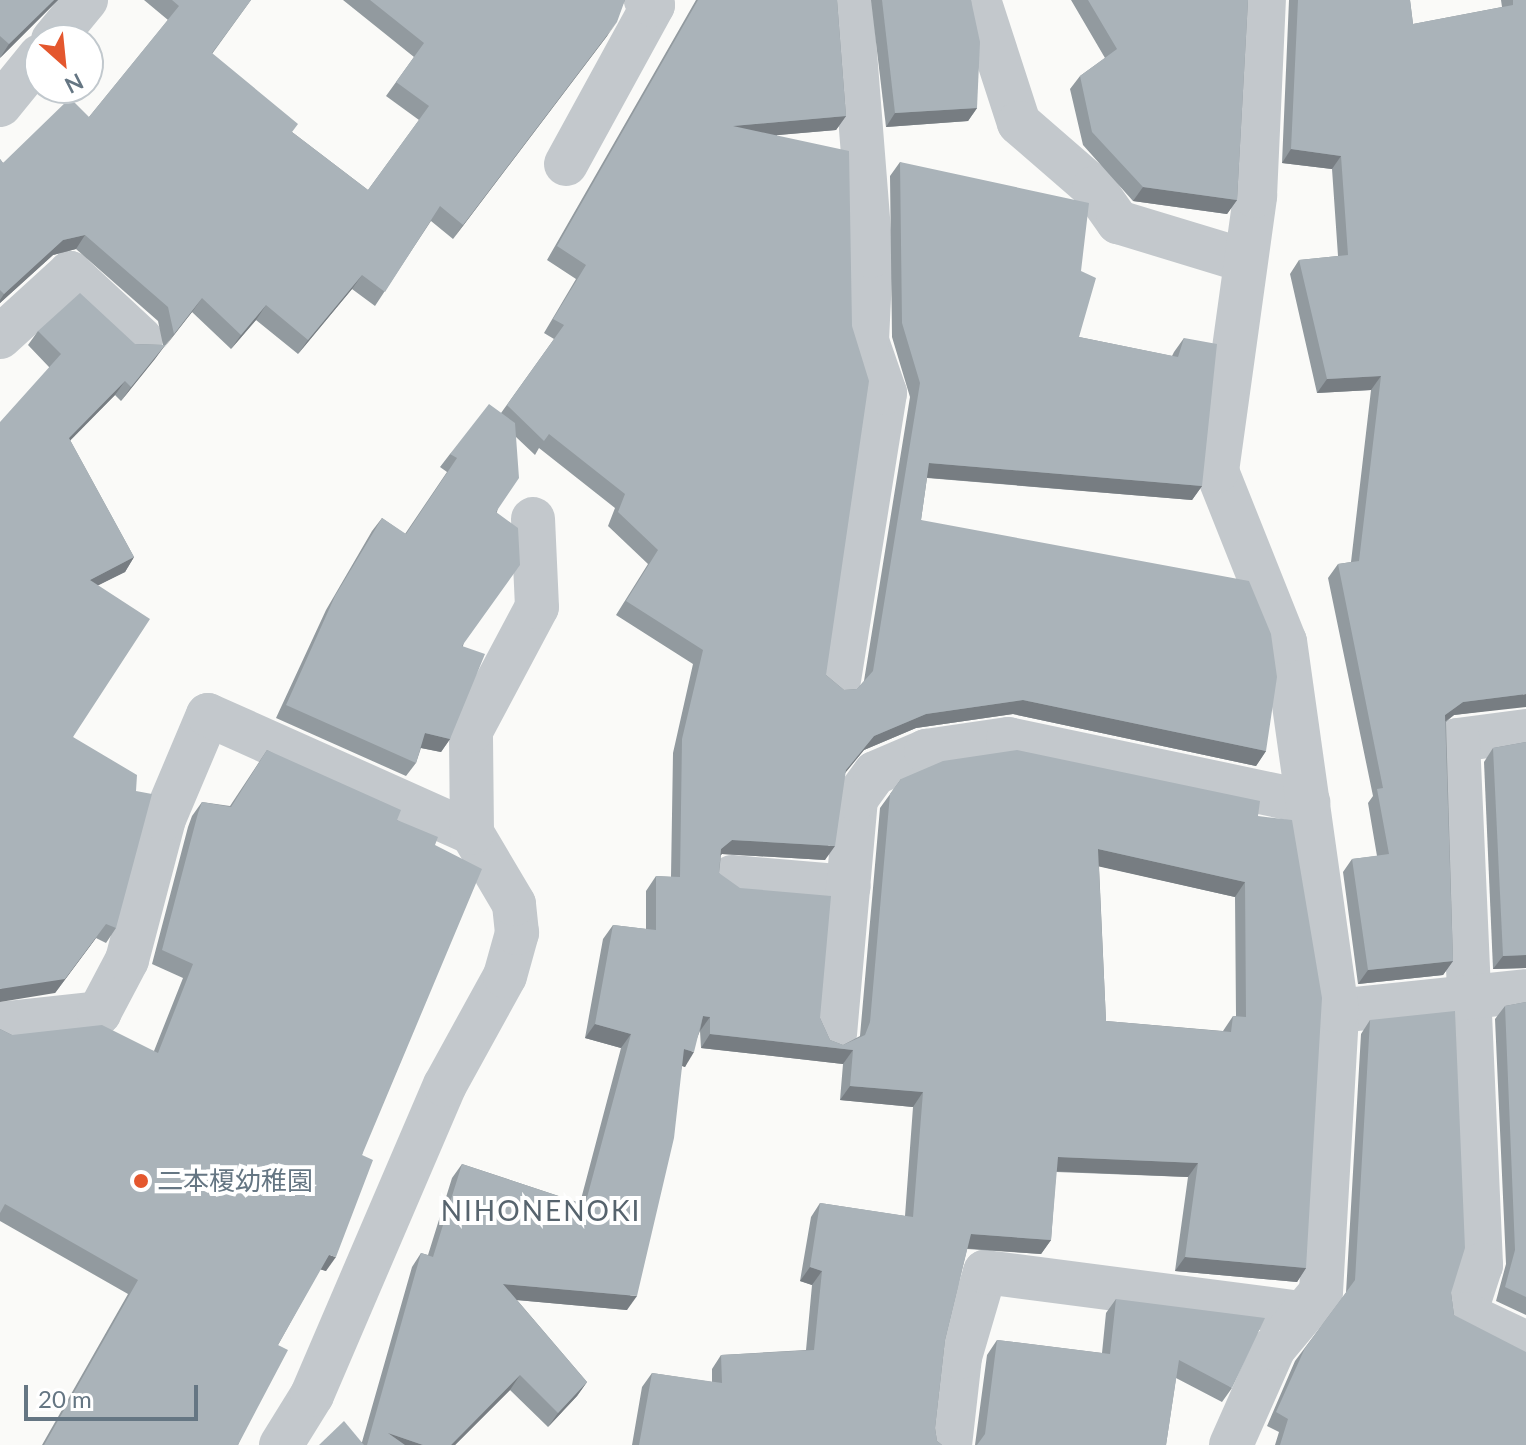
<!DOCTYPE html>
<html>
<head>
<meta charset="utf-8">
<style>
  body { margin:0 }
  #map { position:relative; width:1526px; height:1445px; overflow:hidden; background:#fafaf8; font-family:Lato,"Noto Sans JP",sans-serif }
  div>[style] { position:absolute }
  [style*='--x'] { left:calc(var(--x)*1px); top:calc(var(--y)*1px); width:calc(var(--w)*1px); rotate:calc(var(--a)*1deg) }
  .minor>* { height:44px; margin:-22px; padding:0 22px; transform-origin:22px; border-radius:22px; background:#c3c8cc }
  .wall>* { inset:0; background:#929a9f }
  .shaded-wall>* { inset:0; background:#777d82 }
  .building>* { inset:0; background:#aab3b9 }
  .dots>* { width:22px; height:22px; translate:-50% -50%; box-sizing:border-box; border:4px solid #fff; border-radius:50% }
  span { translate:-50% -50%; white-space:nowrap; text-align:center; line-height:1.15; -webkit-text-stroke:8px #fff; paint-order:stroke }
  .poi-label { font-size:26px; color:#657683 }
  .left { translate:0 -50%; text-align:left }
  .neighbourhood-label { font-size:28px; color:#57646e; letter-spacing:2px }
  .north { position:absolute; left:24px; top:24px; width:80px; height:80px; box-sizing:border-box; background:#fff; border:2px solid #c1c8cd; border-radius:50%; rotate:153deg; font-size:22px; font-weight:700; line-height:32px; text-align:center; color:#657683 }
  .north::after { content:''; display:block; margin:auto; width:28px; height:36px; background:#e4572e; clip-path:polygon(50% 0,100% 100%,50% 72%,0 100%) }
  .scale { position:absolute; left:24px; top:1385px; width:174px; height:36px; box-sizing:border-box; border:4px solid #657683; border-top:0; padding-left:10px; font-size:24px; line-height:28px; white-space:nowrap; color:#657683; -webkit-text-stroke:6px #fff; paint-order:stroke }
</style>
</head>
<body>
<div id="map">
  <div class="minor">
    <i style="--x:979;--y:0;--w:129;--a:72"></i>
    <i style="--x:1019;--y:123;--w:99;--a:40.9"></i>
    <i style="--x:1094;--y:188;--w:42;--a:54.8"></i>
    <i style="--x:1118;--y:222;--w:131;--a:16.9"></i>
    <i style="--x:53;--y:40;--w:52;--a:-50.5"></i>
    <i style="--x:0;--y:105;--w:63;--a:-50.8"></i>
    <i style="--x:566;--y:164;--w:181;--a:-61.3"></i>
    <i style="--x:653;--y:5;--w:9;--a:-144"></i>
    <i style="--x:0;--y:337;--w:95;--a:-42.4"></i>
    <i style="--x:70;--y:273;--w:97;--a:42.9"></i>
    <i style="--x:839;--y:680;--w:291;--a:-80.9"></i>
    <i style="--x:885;--y:393;--w:55;--a:-109.1"></i>
    <i style="--x:867;--y:341;--w:85;--a:-87.3"></i>
    <i style="--x:871;--y:256;--w:257;--a:-94.5"></i>
    <i style="--x:1526;--y:731;--w:69;--a:172.5"></i>
    <i style="--x:1458;--y:740;--w:526;--a:87.49"></i>
    <i style="--x:1481;--y:1265;--w:52;--a:108.1"></i>
    <i style="--x:1465;--y:1314;--w:68;--a:25.4"></i>
    <i style="--x:732;--y:877;--w:117;--a:4.9"></i>
    <i style="--x:1337;--y:1011;--w:190;--a:-6"></i>
    <i style="--x:0;--y:1024;--w:100;--a:-6.3"></i>
    <i style="--x:99;--y:1013;--w:60;--a:-62.2"></i>
    <i style="--x:127;--y:960;--w:146;--a:-75.3"></i>
    <i style="--x:164;--y:819;--w:113;--a:-67.1"></i>
    <i style="--x:208;--y:715;--w:289;--a:24.1"></i>
    <i style="--x:835;--y:1034;--w:236;--a:-84.9"></i>
    <i style="--x:856;--y:799;--w:32;--a:-54"></i>
    <i style="--x:875;--y:773;--w:56;--a:-23.3"></i>
    <i style="--x:926;--y:751;--w:83;--a:-8.3"></i>
    <i style="--x:1008;--y:739;--w:307;--a:11.9"></i>
    <i style="--x:281;--y:1445;--w:59;--a:-58.2"></i>
    <i style="--x:312;--y:1395;--w:337;--a:-66.8"></i>
    <i style="--x:445;--y:1085;--w:124;--a:-61.2"></i>
    <i style="--x:505;--y:976;--w:45;--a:-74.4"></i>
    <i style="--x:517;--y:933;--w:29;--a:-96"></i>
    <i style="--x:514;--y:904;--w:82;--a:-120.6"></i>
    <i style="--x:472;--y:833;--w:102;--a:-90.6"></i>
    <i style="--x:471;--y:731;--w:140;--a:-62"></i>
    <i style="--x:537;--y:607;--w:88;--a:-92.6"></i>
    <i style="--x:950;--y:1445;--w:89;--a:-83.5"></i>
    <i style="--x:960;--y:1357;--w:89;--a:-73.6"></i>
    <i style="--x:985;--y:1272;--w:320;--a:7.4"></i>
    <i style="--x:1231;--y:1445;--w:106;--a:-66.1"></i>
    <i style="--x:1274;--y:1348;--w:73;--a:-50"></i>
    <i style="--x:1321;--y:1292;--w:281;--a:-86.7"></i>
    <i style="--x:1337;--y:1011;--w:373;--a:-98"></i>
    <i style="--x:1285;--y:642;--w:184;--a:-111.7"></i>
    <i style="--x:1217;--y:471;--w:278;--a:-82.1"></i>
    <i style="--x:1255;--y:196;--w:196;--a:-87.4"></i>
  </div>
  <div class="wall">
    <i style="clip-path:polygon(0 0,58px 0,0 58px)"></i>
    <i style="clip-path:polygon(144px 0,251px 0,212px 54px,292px 132px,368px 190px,419px 120px,386px 96px,414px 57px,343px 0,625px 0,607px 36px,453px 239px,431px 221px,375px 306px,352px 289px,298px 354px,256px 320px,231px 349px,192px 312px,121px 401px,115px 395px,70px 440px,134px 557px,125px 572px,98px 585px,73px 737px,116px 928px,106px 943px,96px 938px,55px 993px,49px 367px,28px 345px,38px 331px,135px 344px,163px 345px,158px 321px,76px 249px,53px 255px,0 303px,0 159px,3px 163px,89px 117px,168px 20px)"></i>
    <i style="clip-path:polygon(evenodd,696px 0,837px 0,846px 116px,836px 130px,777px 135px,826px 675px,844px 690px,857px 689px,864px 681px,910px 397px,892px 337px,890px 176px,900px 162px,1081px 271px,1079px 337px,1172px 356px,1174px 352px,1184px 338px,1202px 486px,1192px 500px,927px 478px,921px 520px,1266px 751px,1256px 766px,1013px 714px,916px 728px,864px 750px,845px 773px,825px 860px,722px 854px,721px 855px,719px 873px,820px 1018px,830px 1040px,843px 1045px,860px 1036px,880px 808px,901px 779px,1258px 816px,1306px 1268px,1297px 1282px,1175px 1271px,1188px 1177px,1056px 1172px,1051px 1240px,1041px 1254px,967px 1249px,945px 1340px,935px 1428px,937px 1441px,942px 1445px,632px 1445px,642px 1387px,652px 1373px,712px 1382px,712px 1369px,721px 1355px,806px 1350px,812px 1285px,800px 1281px,811px 1217px,820px 1203px,905px 1216px,913px 1107px,840px 1100px,843px 1064px,701px 1048px,700px 1031px,685px 1067px,682px 1066px,627px 1310px,517px 1300px,587px 1382px,577px 1396px,548px 1427px,510px 1390px,455px 1445px,319px 1445px,362px 1442px,412px 1267px,421px 1253px,428px 1255px,452px 1178px,462px 1164px,580px 1203px,621px 1048px,585px 1038px,603px 939px,613px 925px,646px 929px,646px 891px,656px 876px,671px 877px,673px 753px,693px 664px,616px 615px,648px 564px,608px 526px,615px 508px,539px 448px,535px 455px,516px 437px,463px 646px,450px 739px,441px 752px,421px 748px,416px 763px,406px 776px,276px 718px,326px 610px,372px 531px,382px 518px,405px 534px,447px 472px,440px 467px,450px 454px,501px 413px,554px 339px,544px 333px,576px 279px,547px 260px,696px 0,1099px 866px,1235px 897px,1236px 1016px,1233px 1016px,1223px 1031px,1106px 1021px,1099px 866px)"></i>
    <i style="clip-path:polygon(871px 0,971px 0,977px 108px,968px 121px,886px 127px)"></i>
    <i style="clip-path:polygon(1071px 0,1248px 0,1237px 200px,1227px 214px,1133px 201px,1083px 145px,1070px 89px,1080px 76px,1105px 58px)"></i>
    <i style="clip-path:polygon(1289px 0,1410px 0,1413px 24px,1502px 7px,1501px 0,1526px 0,1523px 706px,1454px 715px,1446px 722px,1453px 961px,1443px 975px,1358px 984px,1343px 872px,1352px 859px,1377px 856px,1368px 803px,1373px 796px,1328px 578px,1338px 564px,1351px 562px,1371px 390px,1317px 393px,1290px 274px,1299px 260px,1338px 256px,1332px 169px,1282px 163px)"></i>
    <i style="clip-path:polygon(1526px 742px,1526px 968px,1493px 969px,1484px 762px,1493px 748px)"></i>
    <i style="clip-path:polygon(267px 750px,397px 820px,435px 845px,362px 1155px,326px 1271px,320px 1269px,278px 1345px,238px 1445px,42px 1445px,128px 1294px,0 1221px,0 1029px,12px 1035px,154px 1051px,183px 978px,152px 964px,188px 827px,192px 816px,202px 802px,230px 806px)"></i>
    <i style="clip-path:polygon(1526px 1002px,1526px 1315px,1496px 1301px,1506px 1264px,1495px 1019px,1505px 1006px)"></i>
    <i style="clip-path:polygon(1370px 1020px,1451px 1293px,1454px 1315px,1526px 1445px,1275px 1445px,1279px 1432px,1267px 1426px,1295px 1361px,1346px 1293px,1361px 1034px)"></i>
    <i style="clip-path:polygon(1116px 1299px,1232px 1388px,1222px 1402px,1176px 1378px,1166px 1445px,975px 1445px,987px 1355px,997px 1340px,1102px 1353px,1106px 1313px)"></i>
  </div>
  <div class="shaded-wall">
    <i style="clip-path:polygon(54px 0,58px 0,0 58px,9px 44px)"></i>
    <i style="clip-path:polygon(617px 22px,607px 36px,453px 239px,463px 225px)"></i>
    <i style="clip-path:polygon(977px 108px,968px 121px,886px 127px,895px 113px)"></i>
    <i style="clip-path:polygon(846px 116px,836px 130px,723px 140px,733px 126px)"></i>
    <i style="clip-path:polygon(1291px 149px,1341px 156px,1332px 169px,1282px 163px)"></i>
    <i style="clip-path:polygon(1143px 187px,1237px 200px,1227px 214px,1133px 201px)"></i>
    <i style="clip-path:polygon(85px 235px,76px 249px,53px 255px,0 303px,0 300px,4px 294px,63px 240px)"></i>
    <i style="clip-path:polygon(362px 275px,352px 289px,298px 354px,308px 340px)"></i>
    <i style="clip-path:polygon(202px 298px,192px 312px,164px 348px,174px 334px)"></i>
    <i style="clip-path:polygon(266px 305px,256px 320px,231px 349px,241px 335px)"></i>
    <i style="clip-path:polygon(165px 345px,155px 359px,121px 401px,131px 387px)"></i>
    <i style="clip-path:polygon(1381px 376px,1371px 390px,1317px 393px,1327px 379px)"></i>
    <i style="clip-path:polygon(125px 381px,115px 395px,59px 452px,69px 438px)"></i>
    <i style="clip-path:polygon(929px 463px,1202px 486px,1192px 500px,919px 477px)"></i>
    <i style="clip-path:polygon(134px 557px,125px 572px,81px 594px,90px 580px)"></i>
    <i style="clip-path:polygon(1526px 694px,1526px 707px,1454px 715px,1436px 728px,1445px 715px,1463px 702px)"></i>
    <i style="clip-path:polygon(1023px 700px,1266px 751px,1256px 766px,1013px 714px,916px 728px,864px 750px,836px 784px,846px 770px,874px 736px,926px 714px)"></i>
    <i style="clip-path:polygon(425px 733px,450px 739px,441px 752px,416px 747px)"></i>
    <i style="clip-path:polygon(732px 840px,835px 846px,825px 860px,722px 854px,711px 863px,721px 849px)"></i>
    <i style="clip-path:polygon(1098px 849px,1245px 882px,1235px 897px,1088px 864px)"></i>
    <i style="clip-path:polygon(96px 938px,55px 993px,0 1002px,0 989px)"></i>
    <i style="clip-path:polygon(1526px 955px,1526px 968px,1493px 969px,1503px 956px)"></i>
    <i style="clip-path:polygon(1453px 961px,1443px 975px,1358px 984px,1368px 970px)"></i>
    <i style="clip-path:polygon(703px 1016px,710px 1017px,700px 1031px)"></i>
    <i style="clip-path:polygon(595px 1024px,631px 1034px,621px 1048px,585px 1038px)"></i>
    <i style="clip-path:polygon(710px 1034px,853px 1050px,843px 1064px,701px 1048px)"></i>
    <i style="clip-path:polygon(684px 1049px,694px 1052px,685px 1067px,674px 1063px)"></i>
    <i style="clip-path:polygon(850px 1086px,923px 1092px,913px 1107px,840px 1100px)"></i>
    <i style="clip-path:polygon(1058px 1157px,1198px 1163px,1188px 1177px,1048px 1171px)"></i>
    <i style="clip-path:polygon(971px 1234px,1051px 1240px,1041px 1254px,961px 1248px)"></i>
    <i style="clip-path:polygon(329px 1255px,336px 1257px,326px 1271px,319px 1269px)"></i>
    <i style="clip-path:polygon(1185px 1257px,1306px 1268px,1297px 1282px,1175px 1271px)"></i>
    <i style="clip-path:polygon(810px 1267px,822px 1271px,812px 1285px,800px 1281px)"></i>
    <i style="clip-path:polygon(503px 1284px,637px 1296px,627px 1310px,493px 1298px)"></i>
    <i style="clip-path:polygon(520px 1375px,510px 1390px,455px 1445px,451px 1445px)"></i>
    <i style="clip-path:polygon(587px 1382px,577px 1396px,548px 1427px,558px 1413px)"></i>
    <i style="clip-path:polygon(388px 1433px,423px 1445px,380px 1445px)"></i>
  </div>
  <div class="building">
    <i style="clip-path:polygon(0 0,54px 0,9px 44px,0 36px)"></i>
    <i style="clip-path:polygon(172px 0,251px 0,212px 53px,298px 124px,292px 132px,368px 190px,429px 106px,396px 82px,424px 43px,370px 0,625px 0,617px 22px,463px 225px,440px 206px,385px 292px,362px 275px,308px 340px,266px 305px,241px 335px,202px 298px,174px 334px,168px 307px,85px 235px,63px 240px,4px 294px,0 290px,0 159px,3px 163px,70px 98px,89px 117px,179px 6px)"></i>
    <i style="clip-path:polygon(evenodd,698px 0,837px 0,846px 116px,733px 126px,849px 151px,852px 326px,869px 381px,826px 675px,844px 690px,857px 689px,873px 671px,920px 383px,902px 323px,900px 162px,1089px 203px,1081px 271px,1096px 278px,1079px 337px,1178px 357px,1184px 338px,1217px 344px,1202px 486px,929px 463px,921px 520px,1249px 581px,1271px 634px,1277px 677px,1266px 751px,1023px 700px,926px 714px,874px 736px,846px 770px,835px 846px,732px 840px,721px 849px,719px 873px,740px 888px,831px 896px,820px 1018px,830px 1040px,843px 1045px,865px 1035px,870px 1022px,890px 794px,901px 779px,943px 761px,1017px 750px,1260px 801px,1258px 816px,1292px 820px,1322px 998px,1306px 1268px,1185px 1257px,1198px 1163px,1058px 1157px,1051px 1240px,971px 1234px,945px 1340px,935px 1428px,937px 1441px,942px 1445px,639px 1445px,652px 1373px,722px 1383px,721px 1355px,814px 1350px,822px 1271px,810px 1267px,820px 1203px,913px 1217px,923px 1092px,850px 1086px,853px 1050px,710px 1034px,710px 1017px,703px 1016px,694px 1052px,684px 1049px,674px 1138px,637px 1296px,503px 1284px,587px 1382px,558px 1413px,520px 1375px,451px 1445px,423px 1445px,388px 1433px,405px 1445px,367px 1445px,421px 1253px,433px 1257px,462px 1164px,585px 1205px,631px 1034px,595px 1024px,613px 925px,656px 930px,656px 876px,680px 877px,682px 739px,703px 650px,626px 601px,658px 550px,618px 512px,625px 494px,549px 434px,544px 441px,507px 405px,564px 325px,553px 319px,586px 265px,557px 246px,698px 0,1098px 849px,1245px 882px,1246px 1017px,1233px 1016px,1231px 1032px,1106px 1021px,1098px 849px)"></i>
    <i style="clip-path:polygon(882px 0,971px 0,980px 42px,977px 108px,895px 113px)"></i>
    <i style="clip-path:polygon(1088px 0,1248px 0,1237px 200px,1143px 187px,1092px 132px,1080px 76px,1117px 49px)"></i>
    <i style="clip-path:polygon(1298px 0,1410px 0,1413px 24px,1513px 5px,1513px 0,1526px 0,1526px 694px,1463px 702px,1445px 715px,1453px 961px,1368px 970px,1352px 859px,1389px 854px,1377px 789px,1383px 788px,1338px 564px,1359px 561px,1381px 376px,1327px 379px,1299px 260px,1348px 255px,1341px 156px,1291px 149px)"></i>
    <i style="clip-path:polygon(80px 293px,135px 344px,165px 345px,131px 387px,125px 381px,69px 438px,134px 557px,90px 580px,150px 619px,73px 737px,137px 775px,136px 791px,152px 794px,116px 928px,106px 924px,65px 979px,0 989px,0 422px,61px 354px,38px 331px)"></i>
    <i style="clip-path:polygon(489px 404px,515px 423px,519px 478px,496px 512px,518px 528px,520px 565px,462px 646px,485px 654px,450px 739px,425px 733px,416px 763px,286px 705px,335px 596px,382px 518px,406px 534px,457px 458px,450px 454px)"></i>
    <i style="clip-path:polygon(1526px 742px,1526px 955px,1503px 956px,1493px 748px)"></i>
    <i style="clip-path:polygon(267px 750px,401px 810px,397px 820px,438px 837px,435px 845px,482px 869px,362px 1155px,373px 1160px,336px 1257px,329px 1255px,278px 1345px,288px 1350px,238px 1445px,44px 1445px,138px 1280px,5px 1204px,0 1213px,0 1029px,12px 1035px,102px 1025px,158px 1053px,193px 964px,162px 950px,198px 813px,202px 802px,231px 807px)"></i>
    <i style="clip-path:polygon(1526px 1002px,1526px 1297px,1505px 1287px,1515px 1250px,1505px 1006px)"></i>
    <i style="clip-path:polygon(1455px 1011px,1465px 1248px,1451px 1293px,1454px 1315px,1526px 1352px,1526px 1445px,1280px 1445px,1288px 1419px,1276px 1412px,1305px 1348px,1355px 1280px,1370px 1020px)"></i>
    <i style="clip-path:polygon(1116px 1299px,1265px 1318px,1232px 1388px,1179px 1360px,1166px 1445px,977px 1445px,985px 1434px,997px 1340px,1110px 1354px)"></i>
    <i style="clip-path:polygon(344px 1421px,364px 1445px,319px 1445px)"></i>
  </div>
  <div class="dots">
    <i style="left:141px;top:1181px;background:#e4572e"></i>
  </div>
  <div class="poi-label">
    <span class="left" style="left:157px;top:1181px">二本榎幼稚園</span>
  </div>
  <div class="neighbourhood-label">
    <span style="left:541px;top:1210px">NIHONENOKI</span>
  </div>
  <div class="north">N</div>
  <div class="scale">20 m</div>
</div>
</body>
</html>
